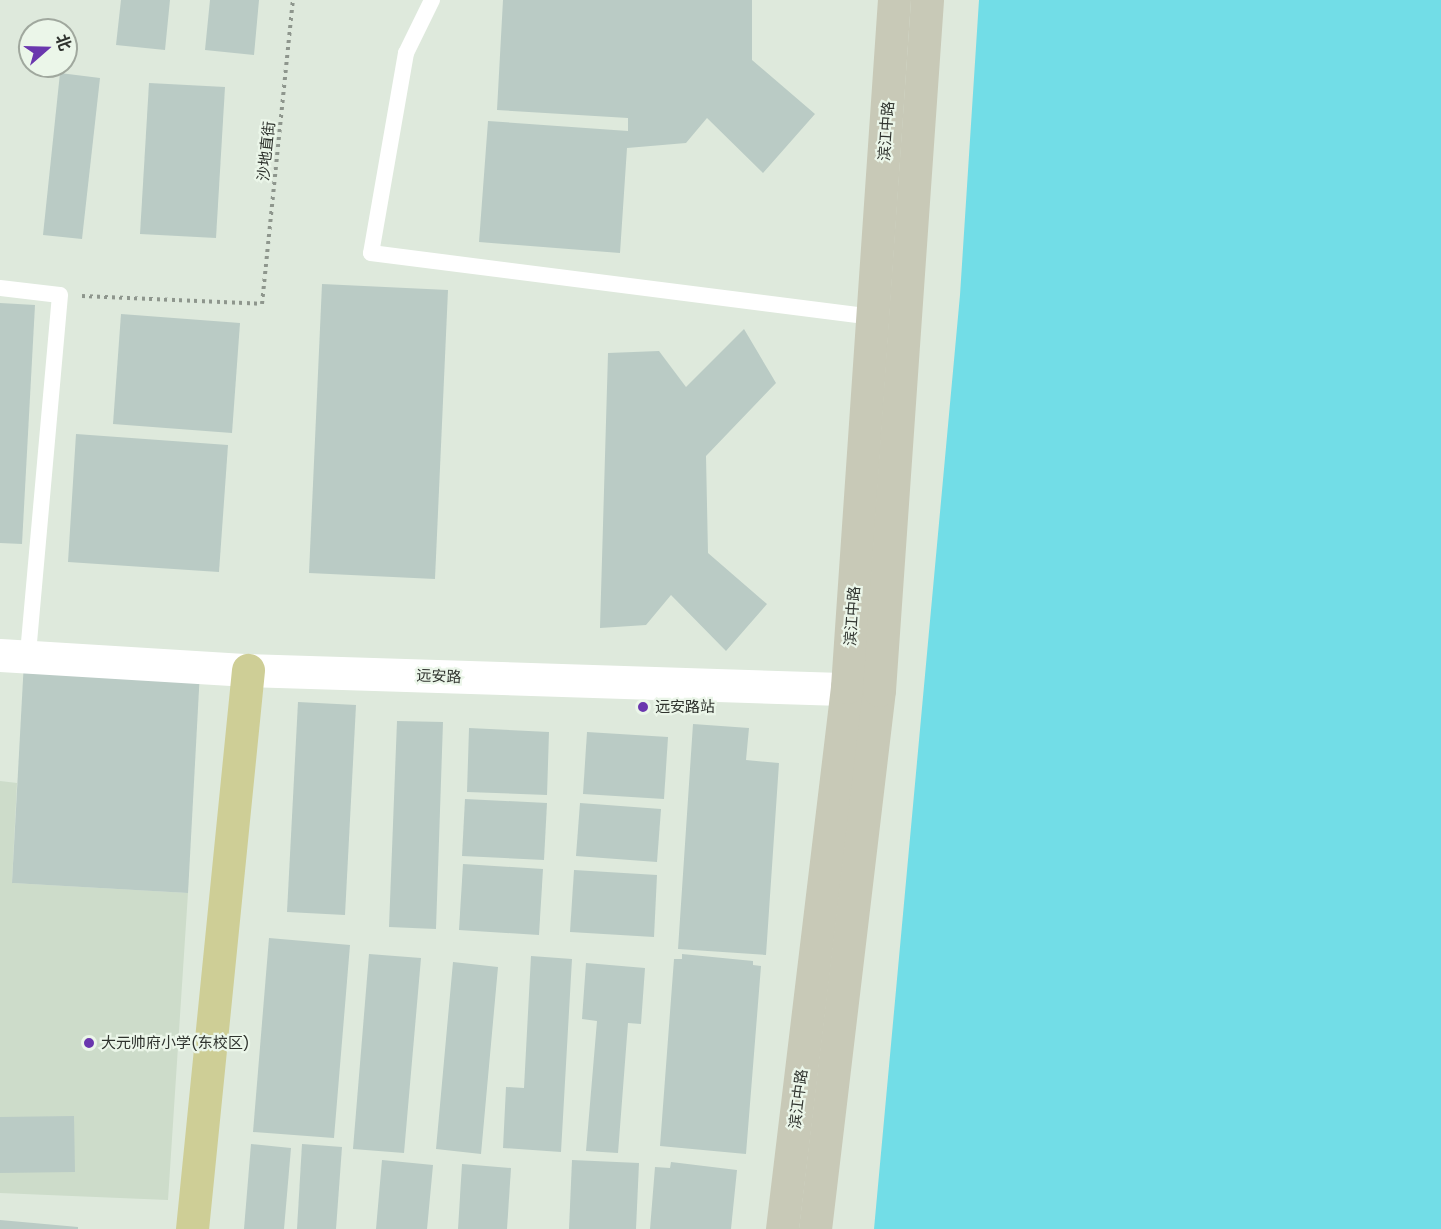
<!DOCTYPE html>
<html>
<head>
<meta charset="utf-8">
<style>
  body { margin:0 }
  #map { position:relative; width:1441px; height:1229px; overflow:hidden; background:#dee9dc; font-family:Poppins,"Noto Sans SC",sans-serif }
  div>[style] { position:absolute }
  [style*='--x'] { left:calc(var(--x)*1px); top:calc(var(--y)*1px); width:calc(var(--w)*1px); rotate:calc(var(--a)*1deg) }
  .built>* { inset:0; background:#cddcca }
  .water>* { inset:0; background:#72dde7 }
  .building>* { inset:0; background:#bacbc5 }
  .path>* { height:4px; margin-top:-2px; transform-origin:0; background:repeating-linear-gradient(90deg,#8e968d 0 3px,transparent 0 7.5px) }
  .service>* { height:16px; margin:-8px; padding:0 8px; transform-origin:8px; border-radius:8px; background:#fff }
  .tertiary>* { height:33px; margin:-16.5px; padding:0 16.5px; transform-origin:16.5px; border-radius:16.5px; background:#fff }
  .secondary>* { height:33px; margin:-16.5px; padding:0 16.5px; transform-origin:16.5px; border-radius:16.5px; background:#c8c9b7 }
  .trunk>* { height:33px; margin:-16.5px; padding:0 16.5px; transform-origin:16.5px; border-radius:16.5px; background:#cece96 }
  .dots>* { width:16px; height:16px; translate:-50% -50%; box-sizing:border-box; border:3px solid #ebf6e9; border-radius:50% }
  span { translate:-50% -50%; white-space:nowrap; text-align:center; line-height:1.15; -webkit-text-stroke:4.5px #ebf6e9; paint-order:stroke }
  .street-label { font-size:15px; color:#2f332e }
  .poi-label { font-size:15px; color:#2f332e }
  .left { translate:0 -50%; text-align:left }
  .north { position:absolute; left:18px; top:18px; width:60px; height:60px; box-sizing:border-box; background:#ebf6e9; border:2px solid #a0a89e; border-radius:50%; rotate:70deg; font-size:16px; font-weight:700; line-height:24px; text-align:center; color:#2f332e }
  .north::after { content:''; display:block; margin:auto; width:21px; height:27px; background:#6a37ae; clip-path:polygon(50% 0,100% 100%,50% 72%,0 100%) }
</style>
</head>
<body>
<div id="map">
  <div class="built">
    <i style="clip-path:polygon(0 781px,17px 783px,12px 883px,188px 893px,168px 1200px,0 1193px)"></i>
  </div>
  <div class="water">
    <i style="clip-path:polygon(979px 0,1441px 0,1441px 1229px,874px 1229px,960px 295px)"></i>
  </div>
  <div class="building">
    <i style="clip-path:polygon(121px 0,170px 0,165px 50px,116px 45px)"></i>
    <i style="clip-path:polygon(210px 0,259px 0,254px 55px,205px 50px)"></i>
    <i style="clip-path:polygon(503px 0,752px 0,752px 60px,815px 114px,763px 173px,707px 118px,686px 143px,627px 148px,620px 253px,479px 242px,488px 121px,628px 131px,628px 118px,497px 110px)"></i>
    <i style="clip-path:polygon(60px 73px,100px 78px,82px 239px,43px 235px)"></i>
    <i style="clip-path:polygon(149px 83px,225px 87px,216px 238px,140px 234px)"></i>
    <i style="clip-path:polygon(322px 284px,448px 290px,435px 579px,309px 573px)"></i>
    <i style="clip-path:polygon(0 303px,35px 305px,22px 544px,0 543px)"></i>
    <i style="clip-path:polygon(121px 314px,240px 323px,232px 433px,113px 424px)"></i>
    <i style="clip-path:polygon(744px 329px,776px 383px,706px 456px,708px 553px,767px 604px,726px 651px,671px 595px,646px 625px,600px 628px,608px 353px,659px 351px,686px 387px)"></i>
    <i style="clip-path:polygon(76px 434px,228px 445px,219px 572px,68px 562px)"></i>
    <i style="clip-path:polygon(24px 661px,200px 671px,188px 893px,12px 883px)"></i>
    <i style="clip-path:polygon(298px 702px,356px 705px,345px 915px,287px 912px)"></i>
    <i style="clip-path:polygon(397px 721px,443px 722px,436px 929px,389px 927px)"></i>
    <i style="clip-path:polygon(693px 724px,749px 728px,746px 760px,779px 763px,766px 955px,678px 949px)"></i>
    <i style="clip-path:polygon(469px 728px,549px 732px,547px 795px,467px 792px)"></i>
    <i style="clip-path:polygon(587px 732px,668px 737px,664px 799px,583px 794px)"></i>
    <i style="clip-path:polygon(465px 799px,547px 803px,544px 860px,462px 856px)"></i>
    <i style="clip-path:polygon(580px 803px,661px 809px,657px 862px,576px 856px)"></i>
    <i style="clip-path:polygon(463px 864px,543px 869px,539px 935px,459px 930px)"></i>
    <i style="clip-path:polygon(574px 870px,657px 875px,654px 937px,570px 932px)"></i>
    <i style="clip-path:polygon(269px 938px,350px 945px,334px 1138px,253px 1132px)"></i>
    <i style="clip-path:polygon(369px 954px,421px 958px,404px 1153px,353px 1149px)"></i>
    <i style="clip-path:polygon(682px 954px,753px 961px,753px 965px,761px 966px,746px 1154px,660px 1146px,674px 959px,682px 959px)"></i>
    <i style="clip-path:polygon(531px 956px,572px 959px,561px 1152px,503px 1148px,506px 1087px,524px 1088px)"></i>
    <i style="clip-path:polygon(453px 962px,498px 967px,481px 1154px,436px 1149px)"></i>
    <i style="clip-path:polygon(586px 963px,645px 968px,641px 1024px,628px 1023px,618px 1153px,586px 1151px,597px 1021px,582px 1019px)"></i>
    <i style="clip-path:polygon(74px 1116px,75px 1172px,0 1173px,0 1117px)"></i>
    <i style="clip-path:polygon(251px 1144px,291px 1148px,284px 1229px,244px 1229px)"></i>
    <i style="clip-path:polygon(302px 1144px,342px 1147px,336px 1229px,297px 1229px)"></i>
    <i style="clip-path:polygon(382px 1160px,433px 1165px,427px 1229px,376px 1229px)"></i>
    <i style="clip-path:polygon(572px 1160px,639px 1163px,636px 1229px,569px 1229px)"></i>
    <i style="clip-path:polygon(671px 1162px,737px 1170px,731px 1229px,650px 1229px,655px 1167px,670px 1168px)"></i>
    <i style="clip-path:polygon(462px 1164px,511px 1168px,507px 1229px,458px 1229px)"></i>
    <i style="clip-path:polygon(0 1220px,78px 1227px,78px 1229px,0 1229px)"></i>
  </div>
  <div class="path">
    <i style="--x:82;--y:296;--w:180;--a:2.5"></i>
    <i style="--x:262;--y:304;--w:306;--a:-84.2"></i>
  </div>
  <div class="service">
    <i style="--x:432;--y:0;--w:59;--a:116.1"></i>
    <i style="--x:406;--y:53;--w:203;--a:99.9"></i>
    <i style="--x:371;--y:253;--w:506;--a:7.27"></i>
    <i style="--x:0;--y:288;--w:60;--a:6.7"></i>
    <i style="--x:60;--y:295;--w:363;--a:95.1"></i>
  </div>
  <div class="tertiary">
    <i style="--x:0;--y:655;--w:248;--a:3.5"></i>
    <i style="--x:248;--y:670;--w:626;--a:1.83"></i>
  </div>
  <div class="secondary">
    <i style="--x:782;--y:1229;--w:546;--a:-83.16"></i>
    <i style="--x:847;--y:687;--w:689;--a:-86.09"></i>
    <i style="--x:815;--y:1229;--w:543;--a:-83.23"></i>
    <i style="--x:879;--y:690;--w:692;--a:-86.02"></i>
  </div>
  <div class="trunk">
    <i style="--x:192;--y:1229;--w:562;--a:-84.28"></i>
  </div>
  <div class="dots">
    <i style="left:643px;top:707px;background:#6a37ae"></i>
    <i style="left:89px;top:1043px;background:#6a37ae"></i>
  </div>
  <div class="street-label">
    <span style="left:886px;top:131px;rotate:-86deg">滨江中路</span>
    <span style="left:266px;top:151px;rotate:-84deg">沙地直街</span>
    <span style="left:852px;top:616px;rotate:-86deg">滨江中路</span>
    <span style="left:439px;top:676px;rotate:2deg">远安路</span>
    <span style="left:798px;top:1099px;rotate:-83deg">滨江中路</span>
  </div>
  <div class="poi-label">
    <span class="left" style="left:655px;top:707px">远安路站</span>
    <span class="left" style="left:101px;top:1043px">大元帅府小学(东校区)</span>
  </div>
  <div class="north">北</div>
</div>
</body>
</html>
